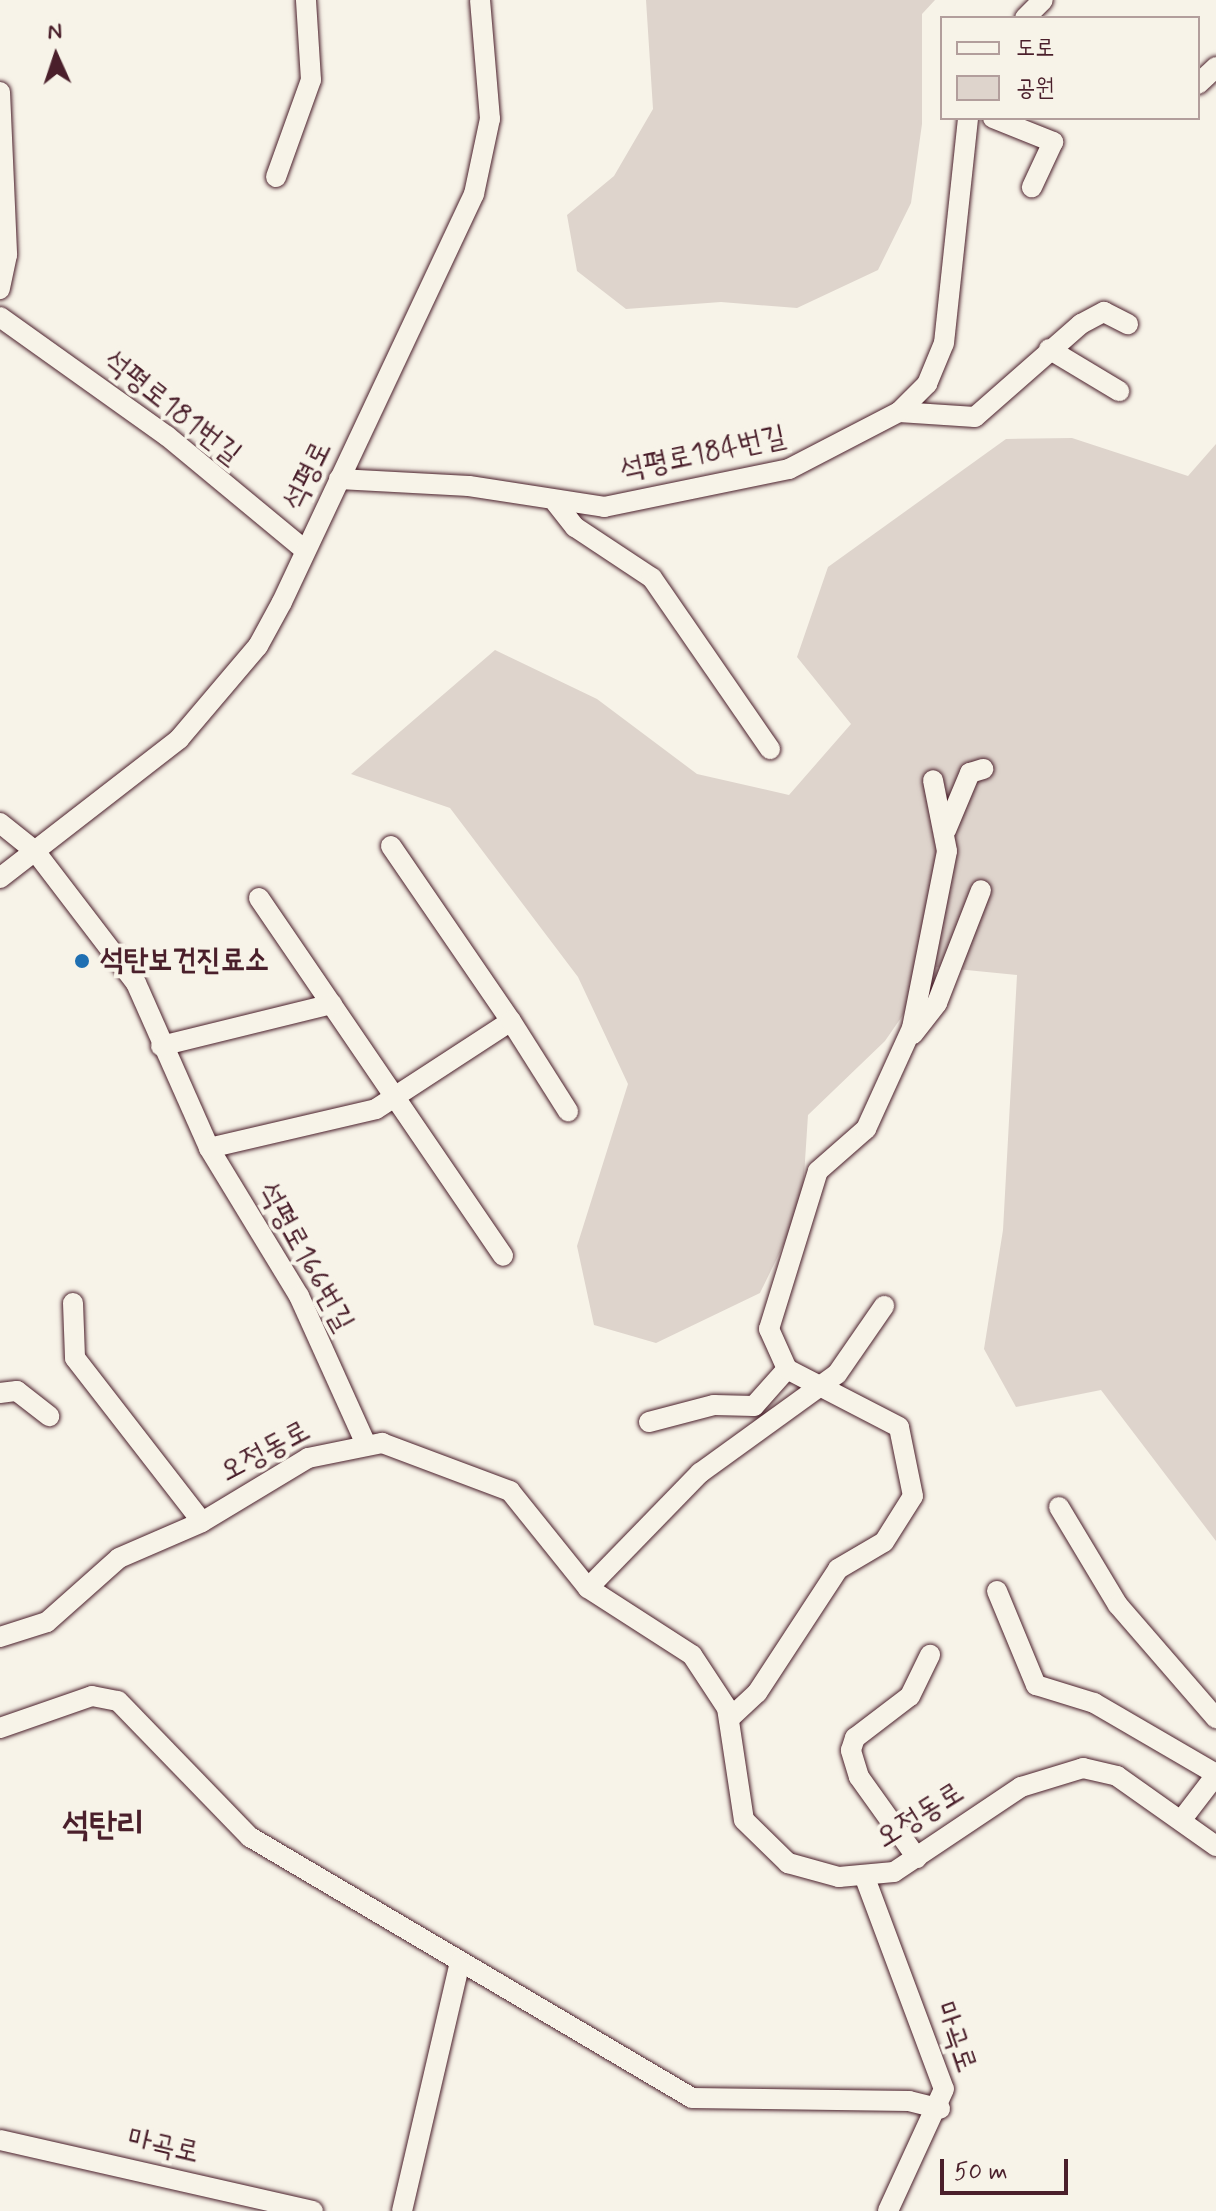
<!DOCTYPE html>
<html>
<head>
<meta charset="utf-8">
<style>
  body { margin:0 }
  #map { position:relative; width:1216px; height:2211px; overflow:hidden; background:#f7f3e8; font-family:Mynerve,"Poor Story",sans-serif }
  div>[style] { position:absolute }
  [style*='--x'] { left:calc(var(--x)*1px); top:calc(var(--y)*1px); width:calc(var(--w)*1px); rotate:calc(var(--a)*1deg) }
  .green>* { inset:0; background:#ded4cc }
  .roads { filter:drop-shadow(0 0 2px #4a1f2b) drop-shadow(0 0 2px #4a1f2b) }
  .minor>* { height:20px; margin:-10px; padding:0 10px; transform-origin:10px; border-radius:10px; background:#f7f3e8 }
  .dots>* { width:22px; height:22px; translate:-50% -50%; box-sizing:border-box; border:4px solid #f7f3e8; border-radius:50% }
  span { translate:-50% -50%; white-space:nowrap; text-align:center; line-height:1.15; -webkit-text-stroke:8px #f7f3e8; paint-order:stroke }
  .street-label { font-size:30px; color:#4a1f2b }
  .poi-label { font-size:30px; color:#4a1f2b; font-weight:700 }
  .left { translate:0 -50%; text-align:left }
  .quarter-label { font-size:34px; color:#4a1f2b; font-weight:700 }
  .legend { position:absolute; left:940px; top:16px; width:260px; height:104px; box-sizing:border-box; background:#f7f3e8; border:2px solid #b29e9c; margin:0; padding:10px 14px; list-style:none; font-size:24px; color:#4a1f2b }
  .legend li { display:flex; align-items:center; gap:16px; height:40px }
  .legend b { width:40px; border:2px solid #b29e9c }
  .north { position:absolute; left:16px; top:16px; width:80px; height:80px; -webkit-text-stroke:6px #f7f3e8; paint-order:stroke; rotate:357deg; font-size:22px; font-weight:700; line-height:32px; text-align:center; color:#4a1f2b }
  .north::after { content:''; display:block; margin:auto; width:28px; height:36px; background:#4a1f2b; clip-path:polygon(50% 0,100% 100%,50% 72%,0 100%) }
  .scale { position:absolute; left:940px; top:2159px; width:128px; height:36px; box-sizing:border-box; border:4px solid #4a1f2b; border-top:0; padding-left:10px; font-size:24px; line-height:28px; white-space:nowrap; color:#4a1f2b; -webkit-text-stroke:6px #f7f3e8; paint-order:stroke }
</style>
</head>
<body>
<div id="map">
  <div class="green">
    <i style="clip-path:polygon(646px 0,935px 0,922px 14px,922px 124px,911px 203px,878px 270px,797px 308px,721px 302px,626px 309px,577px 271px,567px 215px,614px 176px,653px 109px)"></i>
    <i style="clip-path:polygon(1072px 438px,1188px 476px,1216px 444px,1216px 1541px,1101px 1390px,1016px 1407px,984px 1349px,1003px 1230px,1017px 975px,936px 967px,885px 1041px,808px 1115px,802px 1207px,760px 1293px,656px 1343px,594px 1325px,577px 1246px,628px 1084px,578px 977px,450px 808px,351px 774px,495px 650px,597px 699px,697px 774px,789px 795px,851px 724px,797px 657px,828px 567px,1006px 439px)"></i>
  </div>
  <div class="roads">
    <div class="minor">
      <i style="--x:1025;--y:18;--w:25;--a:-45"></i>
      <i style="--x:1198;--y:84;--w:25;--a:-43"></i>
      <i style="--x:0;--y:92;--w:163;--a:87.5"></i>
      <i style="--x:7;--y:255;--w:35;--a:102"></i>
      <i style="--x:993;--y:118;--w:65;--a:21.8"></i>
      <i style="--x:1053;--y:142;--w:50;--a:115"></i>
      <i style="--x:276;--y:177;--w:103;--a:-70.2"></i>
      <i style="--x:311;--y:80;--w:80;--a:-93.6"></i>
      <i style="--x:0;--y:317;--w:205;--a:35.5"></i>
      <i style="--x:167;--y:436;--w:179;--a:39.6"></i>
      <i style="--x:1049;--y:349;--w:82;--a:31"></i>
      <i style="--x:899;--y:412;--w:76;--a:3.8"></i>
      <i style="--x:975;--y:417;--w:141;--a:-41.3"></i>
      <i style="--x:1081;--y:324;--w:26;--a:-28"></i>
      <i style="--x:1104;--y:312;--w:27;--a:27"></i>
      <i style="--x:339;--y:479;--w:130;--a:3.1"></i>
      <i style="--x:469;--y:486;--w:137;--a:8.8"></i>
      <i style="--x:604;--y:507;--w:189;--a:-11.6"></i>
      <i style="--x:789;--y:469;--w:124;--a:-27.4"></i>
      <i style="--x:899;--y:412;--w:40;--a:-45"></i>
      <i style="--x:927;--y:384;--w:44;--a:-67.5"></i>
      <i style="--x:944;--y:343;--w:226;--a:-83.9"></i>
      <i style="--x:556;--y:503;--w:31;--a:52"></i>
      <i style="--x:575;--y:527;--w:92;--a:33.5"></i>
      <i style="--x:652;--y:578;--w:208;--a:55.4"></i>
      <i style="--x:0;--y:823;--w:45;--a:38.7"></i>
      <i style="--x:35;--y:851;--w:166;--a:52.6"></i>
      <i style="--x:136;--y:983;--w:180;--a:66.1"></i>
      <i style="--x:209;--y:1148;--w:173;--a:58.7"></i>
      <i style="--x:299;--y:1296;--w:160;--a:65.7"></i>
      <i style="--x:946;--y:830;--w:62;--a:-67.2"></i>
      <i style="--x:970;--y:773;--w:14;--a:-17"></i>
      <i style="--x:391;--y:846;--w:212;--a:55.6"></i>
      <i style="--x:0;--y:878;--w:227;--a:-37.8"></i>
      <i style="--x:179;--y:739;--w:122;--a:-49.7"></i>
      <i style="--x:258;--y:646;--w:50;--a:-61.4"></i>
      <i style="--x:282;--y:602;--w:451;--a:-64.8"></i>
      <i style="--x:474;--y:194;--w:77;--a:-78"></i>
      <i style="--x:490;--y:119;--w:119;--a:-94.8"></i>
      <i style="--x:259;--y:898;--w:433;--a:55.7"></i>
      <i style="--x:913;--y:1034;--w:39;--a:-52"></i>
      <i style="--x:937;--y:1003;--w:121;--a:-68.7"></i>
      <i style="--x:161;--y:1046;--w:176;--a:-13.8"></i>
      <i style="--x:209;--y:1148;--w:171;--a:-13.1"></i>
      <i style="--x:376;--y:1109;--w:161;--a:-33.1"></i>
      <i style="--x:511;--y:1021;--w:107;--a:57.7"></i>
      <i style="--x:73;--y:1303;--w:55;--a:87.9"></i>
      <i style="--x:75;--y:1358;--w:207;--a:52.2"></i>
      <i style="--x:0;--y:1393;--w:17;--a:-7"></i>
      <i style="--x:17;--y:1391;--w:41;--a:38"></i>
      <i style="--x:649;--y:1422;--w:67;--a:-14.7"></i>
      <i style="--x:714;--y:1405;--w:40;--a:1.4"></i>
      <i style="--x:754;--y:1406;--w:50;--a:-48.3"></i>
      <i style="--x:1059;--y:1507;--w:114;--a:59"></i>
      <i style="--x:1118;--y:1605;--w:150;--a:49.1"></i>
      <i style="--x:588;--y:1588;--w:161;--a:-45.8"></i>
      <i style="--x:700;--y:1473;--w:169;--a:-35.9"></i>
      <i style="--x:837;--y:1374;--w:83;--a:-55.3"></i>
      <i style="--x:997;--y:1591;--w:102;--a:67.5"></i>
      <i style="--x:1036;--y:1685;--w:61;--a:17.2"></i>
      <i style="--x:1094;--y:1703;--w:141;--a:30.2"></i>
      <i style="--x:0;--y:1637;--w:49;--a:-17.7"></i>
      <i style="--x:47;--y:1622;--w:96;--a:-41.6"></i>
      <i style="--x:119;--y:1558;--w:90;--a:-23.4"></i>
      <i style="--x:202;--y:1522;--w:124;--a:-31.1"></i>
      <i style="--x:308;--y:1458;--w:76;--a:-11.5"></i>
      <i style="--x:382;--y:1443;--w:137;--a:20.6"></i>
      <i style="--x:510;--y:1491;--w:124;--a:51.2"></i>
      <i style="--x:588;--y:1588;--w:124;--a:32.8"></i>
      <i style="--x:692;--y:1655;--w:64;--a:56.6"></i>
      <i style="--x:727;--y:1708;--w:113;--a:81.4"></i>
      <i style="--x:744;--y:1820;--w:62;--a:44.3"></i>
      <i style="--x:788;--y:1863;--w:53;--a:15.4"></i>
      <i style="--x:839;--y:1877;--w:55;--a:-5.2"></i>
      <i style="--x:894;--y:1872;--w:153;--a:-33.8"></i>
      <i style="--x:1021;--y:1787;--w:65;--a:-17"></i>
      <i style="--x:1083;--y:1768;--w:35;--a:13"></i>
      <i style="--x:1117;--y:1776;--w:121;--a:35.3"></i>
      <i style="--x:730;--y:1718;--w:37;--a:-43"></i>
      <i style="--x:757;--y:1693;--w:148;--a:-56.8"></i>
      <i style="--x:838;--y:1569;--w:53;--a:-30.4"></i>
      <i style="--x:884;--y:1542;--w:54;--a:-57.8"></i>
      <i style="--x:913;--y:1496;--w:70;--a:-101.5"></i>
      <i style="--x:899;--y:1427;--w:126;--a:-152.6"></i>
      <i style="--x:787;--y:1369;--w:44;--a:-114.2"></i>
      <i style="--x:769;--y:1329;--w:165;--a:-72.8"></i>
      <i style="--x:818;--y:1171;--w:64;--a:-41.2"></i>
      <i style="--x:866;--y:1129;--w:111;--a:-65.5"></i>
      <i style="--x:912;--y:1028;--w:180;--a:-78.8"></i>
      <i style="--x:947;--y:851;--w:72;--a:-101.2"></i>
      <i style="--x:0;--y:1728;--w:97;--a:-19.2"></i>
      <i style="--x:92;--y:1696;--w:26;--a:11"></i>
      <i style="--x:118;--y:1701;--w:190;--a:45.9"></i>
      <i style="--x:250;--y:1837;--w:513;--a:30.56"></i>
      <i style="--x:692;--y:2098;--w:217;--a:0.8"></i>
      <i style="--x:909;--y:2101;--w:32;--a:14"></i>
      <i style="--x:1183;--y:1818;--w:54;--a:-52.5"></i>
      <i style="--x:917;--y:1858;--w:100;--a:-125.6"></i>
      <i style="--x:859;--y:1777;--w:28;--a:-107"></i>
      <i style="--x:851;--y:1750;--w:13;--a:-72"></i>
      <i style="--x:855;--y:1738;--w:69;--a:-37.4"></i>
      <i style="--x:910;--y:1696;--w:46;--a:-64"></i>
      <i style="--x:865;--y:1878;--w:225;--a:69.5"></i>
      <i style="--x:944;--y:2089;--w:134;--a:114.7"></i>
      <i style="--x:0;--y:2140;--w:321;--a:12.8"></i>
      <i style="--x:402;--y:2211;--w:256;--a:-76.9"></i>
    </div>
  </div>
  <div class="dots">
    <i style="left:82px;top:961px;background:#1f6fb2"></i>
  </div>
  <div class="street-label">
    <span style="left:172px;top:408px;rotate:38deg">석평로181번길</span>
    <span style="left:703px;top:454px;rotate:-12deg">석평로184번길</span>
    <span style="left:308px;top:476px;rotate:-64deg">석평로</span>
    <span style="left:305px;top:1257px;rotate:61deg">석평로166번길</span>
    <span style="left:265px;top:1452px;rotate:-28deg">오정동로</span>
    <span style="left:920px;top:1816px;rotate:-32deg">오정동로</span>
    <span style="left:955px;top:2037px;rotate:71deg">마곡로</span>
    <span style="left:163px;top:2146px;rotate:13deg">마곡로</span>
  </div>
  <div class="poi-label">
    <span class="left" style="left:100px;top:961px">석탄보건진료소</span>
  </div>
  <div class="quarter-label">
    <span style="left:103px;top:1826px">석탄리</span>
  </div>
  <ul class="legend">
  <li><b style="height:10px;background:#f7f3e8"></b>도로</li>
  <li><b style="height:22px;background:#ded4cc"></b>공원</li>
  </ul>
  <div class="north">N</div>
  <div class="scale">50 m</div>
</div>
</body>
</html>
